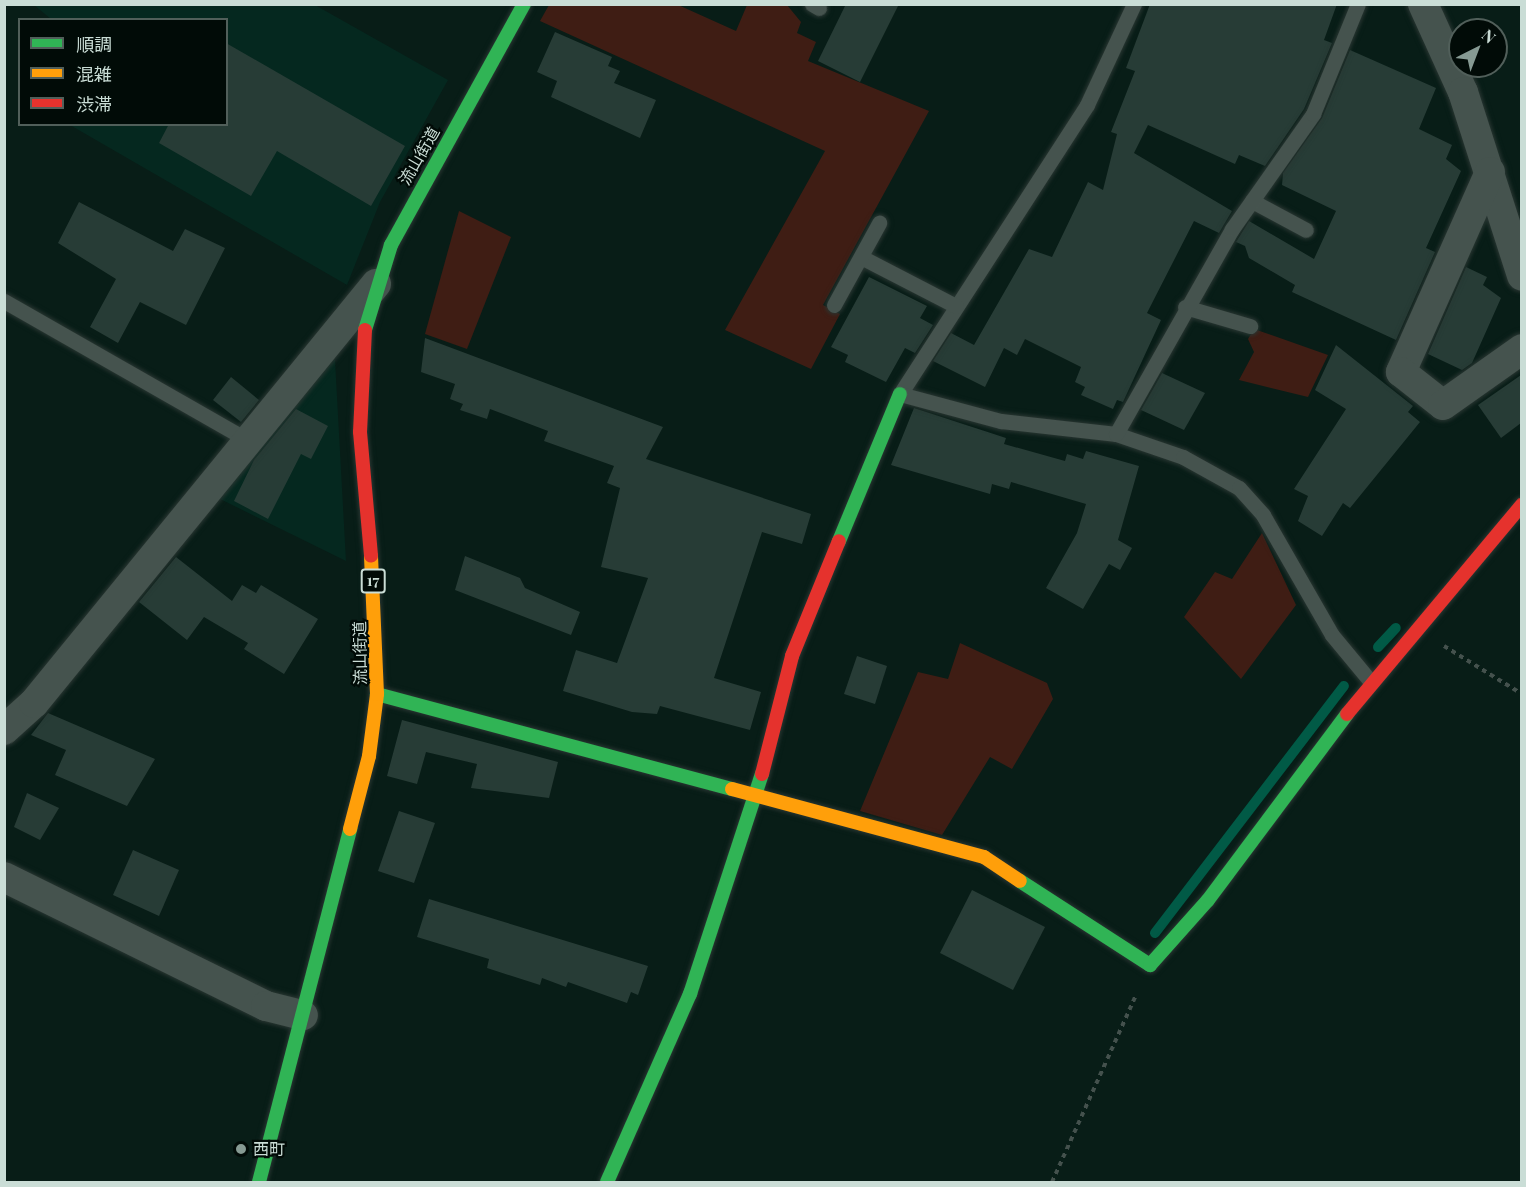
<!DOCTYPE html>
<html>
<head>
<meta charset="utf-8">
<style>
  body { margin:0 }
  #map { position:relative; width:1526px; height:1187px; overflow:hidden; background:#081d17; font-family:"Playfair Display","Noto Sans JP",serif }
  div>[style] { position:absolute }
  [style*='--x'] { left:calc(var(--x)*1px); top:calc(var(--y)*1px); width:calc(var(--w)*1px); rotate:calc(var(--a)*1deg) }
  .built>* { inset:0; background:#05281f }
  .green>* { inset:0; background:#3f1d14 }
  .stream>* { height:10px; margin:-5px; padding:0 5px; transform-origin:5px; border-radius:5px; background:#015a46 }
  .building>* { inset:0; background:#273c36 }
  .path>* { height:4px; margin-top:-2px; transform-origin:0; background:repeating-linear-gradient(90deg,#44514d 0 4.5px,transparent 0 9px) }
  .roads { filter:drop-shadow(0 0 2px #293632) drop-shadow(0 0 2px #293632) }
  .lane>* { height:15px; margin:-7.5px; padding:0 7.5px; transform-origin:7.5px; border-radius:7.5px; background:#45534e }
  .street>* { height:30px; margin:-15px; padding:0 15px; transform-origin:15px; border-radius:15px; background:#45534e }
  .fast>* { height:14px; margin:-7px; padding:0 7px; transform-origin:7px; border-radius:7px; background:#30b455 }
  .slow>* { height:14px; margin:-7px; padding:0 7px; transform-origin:7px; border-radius:7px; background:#ff9f0a }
  .jam>* { height:14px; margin:-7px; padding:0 7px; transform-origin:7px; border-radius:7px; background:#e5322d }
  .dots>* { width:16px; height:16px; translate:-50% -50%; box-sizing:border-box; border:3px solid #010b07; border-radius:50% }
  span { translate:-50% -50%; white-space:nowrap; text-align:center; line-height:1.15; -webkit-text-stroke:4.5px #010b07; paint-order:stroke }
  .shield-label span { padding:2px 4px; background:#010b07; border:2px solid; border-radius:4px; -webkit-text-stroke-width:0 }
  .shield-label { font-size:15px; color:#caddd6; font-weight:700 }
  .street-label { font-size:16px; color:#caddd6 }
  .poi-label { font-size:16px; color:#caddd6 }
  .left { translate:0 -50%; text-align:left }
  .frame { position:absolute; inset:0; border:6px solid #caddd6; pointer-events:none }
  .legend { position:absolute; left:18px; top:18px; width:210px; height:108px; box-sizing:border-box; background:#010b07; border:2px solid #515f5a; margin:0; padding:8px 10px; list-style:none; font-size:18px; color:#caddd6 }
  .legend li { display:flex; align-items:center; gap:12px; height:30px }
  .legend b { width:30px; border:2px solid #515f5a }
  .north { position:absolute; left:1448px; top:18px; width:60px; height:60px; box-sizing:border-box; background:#010b07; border:2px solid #515f5a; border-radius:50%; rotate:42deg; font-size:16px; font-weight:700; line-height:24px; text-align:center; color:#caddd6 }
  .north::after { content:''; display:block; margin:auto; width:21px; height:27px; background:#869a93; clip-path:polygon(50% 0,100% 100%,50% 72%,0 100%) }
</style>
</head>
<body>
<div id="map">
  <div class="built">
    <i style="clip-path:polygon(34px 5px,315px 5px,448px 80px,380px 202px,347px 285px,70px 125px,226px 124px,226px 20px,51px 19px)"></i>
    <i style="clip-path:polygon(328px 360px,335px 360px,346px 561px,214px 496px)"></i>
  </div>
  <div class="green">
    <i style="clip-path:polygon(676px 4px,736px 31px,747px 5px,787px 5px,801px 22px,797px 33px,816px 42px,808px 61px,929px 111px,823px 305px,840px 314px,811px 369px,725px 330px,825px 151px,540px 21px,549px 5px)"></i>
    <i style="clip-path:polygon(459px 211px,511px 237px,467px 349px,425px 334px)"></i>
    <i style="clip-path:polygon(1254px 329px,1328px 355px,1308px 397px,1239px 380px,1254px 352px,1248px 339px)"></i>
    <i style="clip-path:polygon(1262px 533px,1296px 605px,1241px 679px,1184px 617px,1215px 572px,1232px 579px)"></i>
    <i style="clip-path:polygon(960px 643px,1047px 683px,1053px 699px,1012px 769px,990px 757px,942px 835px,860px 811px,918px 672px,948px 679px)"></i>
  </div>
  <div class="stream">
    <i style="--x:1378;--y:647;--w:26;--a:-47"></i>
    <i style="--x:1155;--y:933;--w:311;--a:-52.6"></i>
  </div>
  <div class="building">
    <i style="clip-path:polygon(846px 4px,899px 4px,860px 82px,818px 61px)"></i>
    <i style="clip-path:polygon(1150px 4px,1337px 4px,1324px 40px,1332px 43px,1304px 109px,1265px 166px,1239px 155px,1235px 164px,1148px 125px,1134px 153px,1232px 211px,1219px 233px,1194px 221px,1147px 313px,1161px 320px,1123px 402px,1117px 400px,1113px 409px,1081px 395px,1085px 387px,1075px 382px,1081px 367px,1025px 339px,1017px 355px,1004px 348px,985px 387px,933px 361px,951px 333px,974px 345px,1029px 249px,1052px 257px,1088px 182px,1103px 190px,1117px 134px,1111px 132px,1135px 71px,1126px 68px)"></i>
    <i style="clip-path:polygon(555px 32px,612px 57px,608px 66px,620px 71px,614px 83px,656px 100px,640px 138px,551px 97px,557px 81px,537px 72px)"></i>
    <i style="clip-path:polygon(226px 43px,405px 146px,371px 206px,277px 151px,251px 196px,159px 143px,169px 124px,226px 124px)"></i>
    <i style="clip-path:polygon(1350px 50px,1436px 88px,1419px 129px,1452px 145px,1446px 159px,1461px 171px,1426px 248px,1435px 252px,1396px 340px,1292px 292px,1295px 285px,1249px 258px,1245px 246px,1236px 242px,1249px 221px,1314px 259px,1336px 211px,1282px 185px,1283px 173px,1322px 118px)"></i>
    <i style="clip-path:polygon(79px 202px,173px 251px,185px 229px,225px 248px,186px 325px,140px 302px,118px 343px,90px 327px,116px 279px,58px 243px)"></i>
    <i style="clip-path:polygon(1466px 267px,1487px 277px,1483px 285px,1501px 298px,1472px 363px,1462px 370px,1428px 354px)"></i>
    <i style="clip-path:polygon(869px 277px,927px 306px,920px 318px,933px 325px,915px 353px,905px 348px,886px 382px,845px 362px,848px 355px,831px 347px)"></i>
    <i style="clip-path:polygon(425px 338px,663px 427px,646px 459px,811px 514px,802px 544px,762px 532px,714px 678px,761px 692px,750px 730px,660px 706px,657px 714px,632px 712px,563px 691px,576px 650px,617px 663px,648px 578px,601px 567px,620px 488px,607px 483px,614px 466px,544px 441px,548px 431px,490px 409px,487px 419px,460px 410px,463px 404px,450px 399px,455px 384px,421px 372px)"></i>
    <i style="clip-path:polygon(1336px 345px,1413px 406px,1408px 412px,1420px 422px,1350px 508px,1343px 503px,1322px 536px,1298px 521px,1308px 496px,1294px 489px,1346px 409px,1315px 390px)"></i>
    <i style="clip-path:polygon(1162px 373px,1205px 393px,1184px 430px,1141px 410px)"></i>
    <i style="clip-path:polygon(1521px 375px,1521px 423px,1501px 438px,1478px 405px)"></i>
    <i style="clip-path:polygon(231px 377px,259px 400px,241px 422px,213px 400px)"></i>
    <i style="clip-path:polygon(914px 408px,1006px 438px,1004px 444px,1065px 461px,1067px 454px,1083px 459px,1086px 451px,1139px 466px,1118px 540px,1132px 548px,1120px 570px,1109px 564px,1083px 609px,1046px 588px,1077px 533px,1086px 504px,1011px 482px,1009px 489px,992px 484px,990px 494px,891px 465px)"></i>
    <i style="clip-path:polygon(296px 409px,328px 426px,311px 459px,301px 454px,268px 519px,234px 501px,254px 460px)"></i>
    <i style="clip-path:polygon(465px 556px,520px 578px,525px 588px,580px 612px,571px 635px,455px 590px)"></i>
    <i style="clip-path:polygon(176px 557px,232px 601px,242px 585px,256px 593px,261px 585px,318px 619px,284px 674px,244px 649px,248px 643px,204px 617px,187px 640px,139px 602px)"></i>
    <i style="clip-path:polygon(857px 656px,887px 666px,875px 704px,844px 694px)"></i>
    <i style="clip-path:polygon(48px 713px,155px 759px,127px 806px,55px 775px,66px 750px,31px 735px)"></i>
    <i style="clip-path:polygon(402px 720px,558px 762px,549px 798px,471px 788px,477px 764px,426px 752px,417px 784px,387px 776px)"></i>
    <i style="clip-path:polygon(27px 793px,59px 808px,40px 840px,14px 827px)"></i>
    <i style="clip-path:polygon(399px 811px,435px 823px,414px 883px,378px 871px)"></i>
    <i style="clip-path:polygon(133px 850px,179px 870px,159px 916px,113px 895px)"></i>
    <i style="clip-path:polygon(972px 890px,1045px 927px,1013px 990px,940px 953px)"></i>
    <i style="clip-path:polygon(429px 899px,648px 966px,638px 995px,631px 992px,627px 1003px,568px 982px,566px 987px,542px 978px,540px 985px,487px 968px,489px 959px,417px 937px)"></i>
  </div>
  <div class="path">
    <i style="--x:1444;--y:646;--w:92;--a:31.6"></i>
    <i style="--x:1052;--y:1182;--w:205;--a:-65.8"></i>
  </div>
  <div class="roads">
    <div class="lane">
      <i style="--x:812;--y:4;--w:8;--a:30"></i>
      <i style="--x:1134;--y:4;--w:111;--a:115"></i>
      <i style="--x:1087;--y:105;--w:344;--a:122.9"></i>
      <i style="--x:900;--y:394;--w:105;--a:15"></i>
      <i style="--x:1001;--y:421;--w:116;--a:6.4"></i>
      <i style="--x:1116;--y:434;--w:71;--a:18.9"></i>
      <i style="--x:1183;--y:457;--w:64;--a:29"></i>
      <i style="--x:1239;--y:488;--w:36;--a:48"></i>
      <i style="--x:1263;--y:515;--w:138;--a:60.1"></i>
      <i style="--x:1332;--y:635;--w:61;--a:50.3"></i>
      <i style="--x:1252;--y:201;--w:61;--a:28.2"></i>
      <i style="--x:861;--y:257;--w:107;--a:27.3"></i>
      <i style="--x:4;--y:301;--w:281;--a:29.7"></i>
      <i style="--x:834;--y:305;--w:94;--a:-61.2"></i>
      <i style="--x:1185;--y:307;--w:68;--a:16.3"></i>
      <i style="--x:1116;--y:434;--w:236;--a:-60.5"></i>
      <i style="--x:1232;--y:229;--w:141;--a:-54.8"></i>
      <i style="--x:1313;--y:114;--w:119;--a:-67.8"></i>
    </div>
    <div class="street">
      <i style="--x:1423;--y:4;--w:97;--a:65.6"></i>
      <i style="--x:1463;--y:92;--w:193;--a:72.2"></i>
      <i style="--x:1490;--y:172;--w:219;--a:114"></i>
      <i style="--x:1401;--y:372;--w:53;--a:38.2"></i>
      <i style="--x:1443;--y:405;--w:97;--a:-35.3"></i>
      <i style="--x:4;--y:730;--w:40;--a:-42"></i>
      <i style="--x:34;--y:703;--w:541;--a:-50.78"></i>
      <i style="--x:4;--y:877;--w:292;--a:26.2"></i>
      <i style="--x:266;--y:1006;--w:38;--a:14"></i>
    </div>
    <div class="fast">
      <i style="--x:365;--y:330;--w:89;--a:-73"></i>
      <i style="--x:391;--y:245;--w:275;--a:-61.1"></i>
      <i style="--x:839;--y:541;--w:159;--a:-67.5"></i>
      <i style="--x:377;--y:694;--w:367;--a:15"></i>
      <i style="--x:1020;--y:881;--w:155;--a:32.9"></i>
      <i style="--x:1150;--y:965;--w:87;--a:-48.3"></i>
      <i style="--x:1208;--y:900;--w:232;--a:-53.2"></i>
      <i style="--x:259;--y:1182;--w:365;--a:-75.5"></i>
      <i style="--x:607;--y:1182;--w:206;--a:-66.2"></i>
      <i style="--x:690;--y:994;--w:231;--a:-71.9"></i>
    </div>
    <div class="slow">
      <i style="--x:732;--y:789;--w:261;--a:15.1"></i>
      <i style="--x:984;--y:857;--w:43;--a:33.7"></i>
      <i style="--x:350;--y:829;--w:75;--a:-75.4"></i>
      <i style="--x:369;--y:756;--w:63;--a:-82.6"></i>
      <i style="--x:377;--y:694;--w:138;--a:-92.5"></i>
    </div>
    <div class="jam">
      <i style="--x:365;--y:330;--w:102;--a:92.8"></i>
      <i style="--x:360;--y:432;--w:124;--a:84.9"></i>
      <i style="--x:1347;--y:714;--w:273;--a:-50.1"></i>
      <i style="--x:762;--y:774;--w:122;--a:-75.7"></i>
      <i style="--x:792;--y:656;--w:124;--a:-67.8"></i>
    </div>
  </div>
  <div class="dots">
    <i style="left:241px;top:1149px;background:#869a93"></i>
  </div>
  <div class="shield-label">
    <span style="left:373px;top:581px">17</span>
  </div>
  <div class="street-label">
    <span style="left:419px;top:156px;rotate:-60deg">流山街道</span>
    <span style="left:360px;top:653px;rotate:-91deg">流山街道</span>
  </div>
  <div class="poi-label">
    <span class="left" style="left:253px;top:1149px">西町</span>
  </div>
  <div class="frame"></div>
  <ul class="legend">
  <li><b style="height:8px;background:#30b455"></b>順調</li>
  <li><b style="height:8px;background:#ff9f0a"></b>混雑</li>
  <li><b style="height:8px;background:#e5322d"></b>渋滞</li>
  </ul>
  <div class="north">N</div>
</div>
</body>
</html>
